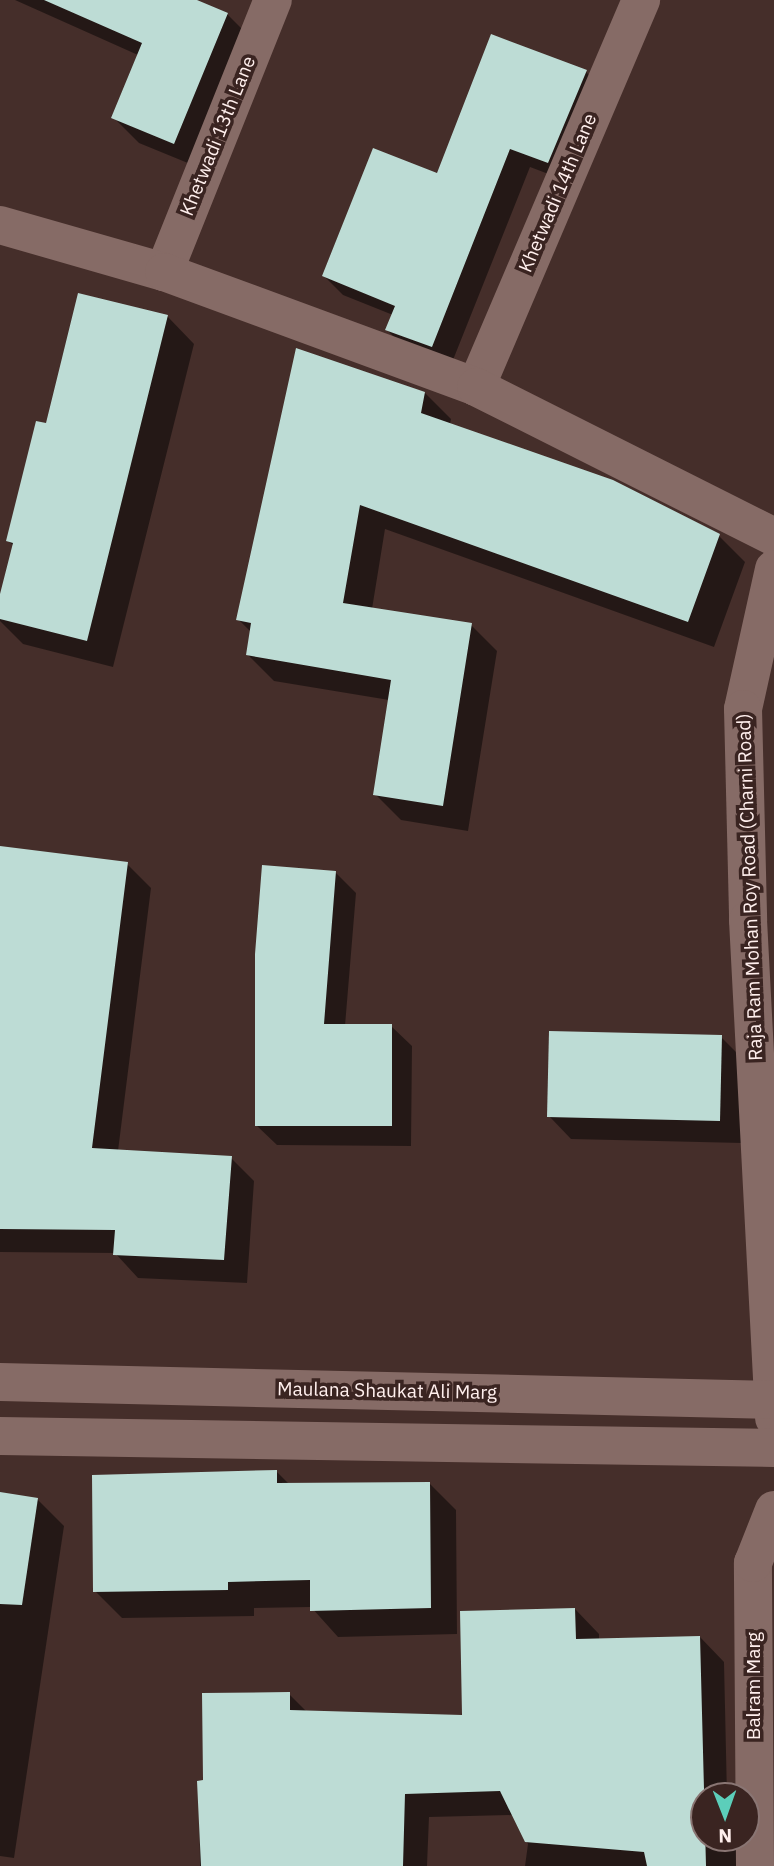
<!DOCTYPE html>
<html>
<head>
<meta charset="utf-8">
<style>
  body { margin:0 }
  #map { position:relative; width:774px; height:1866px; overflow:hidden; background:#452e2a; font-family:"IBM Plex Sans",sans-serif }
  div>[style] { position:absolute }
  [style*='--x'] { left:calc(var(--x)*1px); top:calc(var(--y)*1px); width:calc(var(--w)*1px); rotate:calc(var(--a)*1deg) }
  .shadow>* { inset:0; background:#0007 }
  .building>* { inset:0; background:#bddcd5 }
  .street>* { height:38px; margin:-19px; padding:0 19px; transform-origin:19px; border-radius:19px; background:#866b66 }
  .secondary>* { height:38px; margin:-19px; padding:0 19px; transform-origin:19px; border-radius:19px; background:#866b66 }
  span { translate:-50% -50%; white-space:nowrap; text-align:center; line-height:1.15; -webkit-text-stroke:7px #3a2421; paint-order:stroke }
  .street-label { font-size:19px; color:#ffefed }
  .north { position:absolute; left:690px; top:1782px; width:70px; height:70px; box-sizing:border-box; background:#3a2421; border:2px solid #897573; border-radius:50%; rotate:179deg; font-size:19px; font-weight:700; line-height:28px; text-align:center; color:#ffefed }
  .north::after { content:''; display:block; margin:auto; width:24px; height:32px; background:#5cceba; clip-path:polygon(50% 0,100% 100%,50% 72%,0 100%) }
</style>
</head>
<body>
<div id="map">
  <div class="shadow">
    <i style="clip-path:polygon(15px 0,193px 0,227px 14px,253px 40px,200px 168px,139px 143px,113px 117px,138px 55px)"></i>
    <i style="clip-path:polygon(492px 36px,586px 72px,605px 91px,567px 181px,530px 167px,451px 365px,406px 349px,387px 330px,393px 315px,343px 295px,324px 276px,438px 175px)"></i>
    <i style="clip-path:polygon(80px 295px,168px 317px,194px 344px,113px 667px,23px 644px,0 621px,0 601px,14px 546px,8px 541px,47px 425px)"></i>
    <i style="clip-path:polygon(425px 393px,451px 419px,450px 424px,719px 536px,745px 562px,714px 647px,385px 529px,372px 609px,471px 625px,497px 651px,468px 831px,401px 820px,375px 794px,389px 700px,274px 681px,248px 655px,251px 632px,238px 619px)"></i>
    <i style="clip-path:polygon(0 848px,127px 864px,151px 888px,118px 1151px,231px 1158px,254px 1181px,247px 1283px,138px 1278px,115px 1253px,0 1252px)"></i>
    <i style="clip-path:polygon(336px 873px,356px 893px,345px 1026px,391px 1026px,412px 1046px,411px 1146px,277px 1145px,256px 1125px)"></i>
    <i style="clip-path:polygon(721px 1037px,744px 1060px,742px 1143px,571px 1139px,549px 1116px)"></i>
    <i style="clip-path:polygon(276px 1471px,289px 1484px,429px 1483px,456px 1510px,457px 1634px,338px 1637px,311px 1607px,254px 1608px,254px 1616px,122px 1618px,95px 1591px)"></i>
    <i style="clip-path:polygon(0 1494px,37px 1499px,64px 1526px,14px 1858px,0 1856px)"></i>
    <i style="clip-path:polygon(575px 1609px,599px 1634px,599px 1640px,700px 1637px,724px 1662px,727px 1796px,704px 1796px,704px 1838px,730px 1838px,745px 1853px,743px 1866px,525px 1866px,528px 1844px,514px 1815px,429px 1817px,427px 1866px,200px 1866px,199px 1782px,205px 1782px,289px 1694px,307px 1712px,464px 1717px)"></i>
  </div>
  <div class="building">
    <i style="clip-path:polygon(44px 0,197px 0,228px 13px,174px 144px,111px 118px,142px 43px)"></i>
    <i style="clip-path:polygon(491px 34px,587px 70px,548px 163px,510px 149px,432px 347px,385px 330px,395px 306px,322px 276px,373px 148px,437px 173px)"></i>
    <i style="clip-path:polygon(78px 293px,168px 315px,87px 641px,0 619px,0 594px,13px 543px,6px 541px,36px 421px,46px 423px)"></i>
    <i style="clip-path:polygon(296px 348px,425px 392px,421px 413px,613px 480px,720px 534px,688px 622px,360px 505px,343px 603px,472px 623px,443px 806px,373px 795px,391px 680px,246px 655px,251px 623px,236px 620px)"></i>
    <i style="clip-path:polygon(0 846px,128px 862px,92px 1148px,232px 1156px,224px 1260px,113px 1255px,115px 1230px,0 1229px)"></i>
    <i style="clip-path:polygon(262px 865px,336px 871px,324px 1024px,392px 1024px,392px 1126px,255px 1126px,255px 954px)"></i>
    <i style="clip-path:polygon(549px 1031px,722px 1035px,720px 1121px,547px 1117px)"></i>
    <i style="clip-path:polygon(277px 1470px,277px 1483px,430px 1482px,431px 1608px,310px 1611px,310px 1580px,228px 1582px,228px 1590px,93px 1592px,92px 1475px)"></i>
    <i style="clip-path:polygon(0 1492px,38px 1498px,22px 1605px,0 1604px)"></i>
    <i style="clip-path:polygon(575px 1608px,576px 1639px,700px 1636px,706px 1866px,647px 1866px,644px 1852px,525px 1842px,500px 1791px,405px 1794px,403px 1866px,201px 1866px,197px 1781px,203px 1780px,202px 1693px,290px 1692px,290px 1710px,462px 1715px,460px 1611px)"></i>
  </div>
  <div class="street">
    <i style="--x:164;--y:272;--w:293;--a:-68.2"></i>
    <i style="--x:476;--y:387;--w:421;--a:-66.9"></i>
  </div>
  <div class="secondary">
    <i style="--x:0;--y:225;--w:171;--a:16"></i>
    <i style="--x:164;--y:272;--w:333;--a:20.2"></i>
    <i style="--x:476;--y:387;--w:334;--a:26.7"></i>
    <i style="--x:774;--y:569;--w:143;--a:102.5"></i>
    <i style="--x:743;--y:709;--w:211;--a:88.6"></i>
    <i style="--x:748;--y:920;--w:499;--a:87"></i>
    <i style="--x:0;--y:1382;--w:774;--a:1.33"></i>
    <i style="--x:0;--y:1436;--w:774;--a:0.89"></i>
    <i style="--x:755;--y:1866;--w:303;--a:-90.4"></i>
    <i style="--x:753;--y:1563;--w:57;--a:-68.4"></i>
  </div>
  <div class="street-label">
    <span style="left:218px;top:136px;rotate:-68deg">Khetwadi 13th Lane</span>
    <span style="left:558px;top:193px;rotate:-67deg">Khetwadi 14th Lane</span>
    <span style="left:750px;top:887px;rotate:-92deg">Raja Ram Mohan Roy Road (Charni Road)</span>
    <span style="left:387px;top:1391px;rotate:1deg">Maulana Shaukat Ali Marg</span>
    <span style="left:754px;top:1686px;rotate:-90deg">Balram Marg</span>
  </div>
  <div class="north">N</div>
</div>
</body>
</html>
